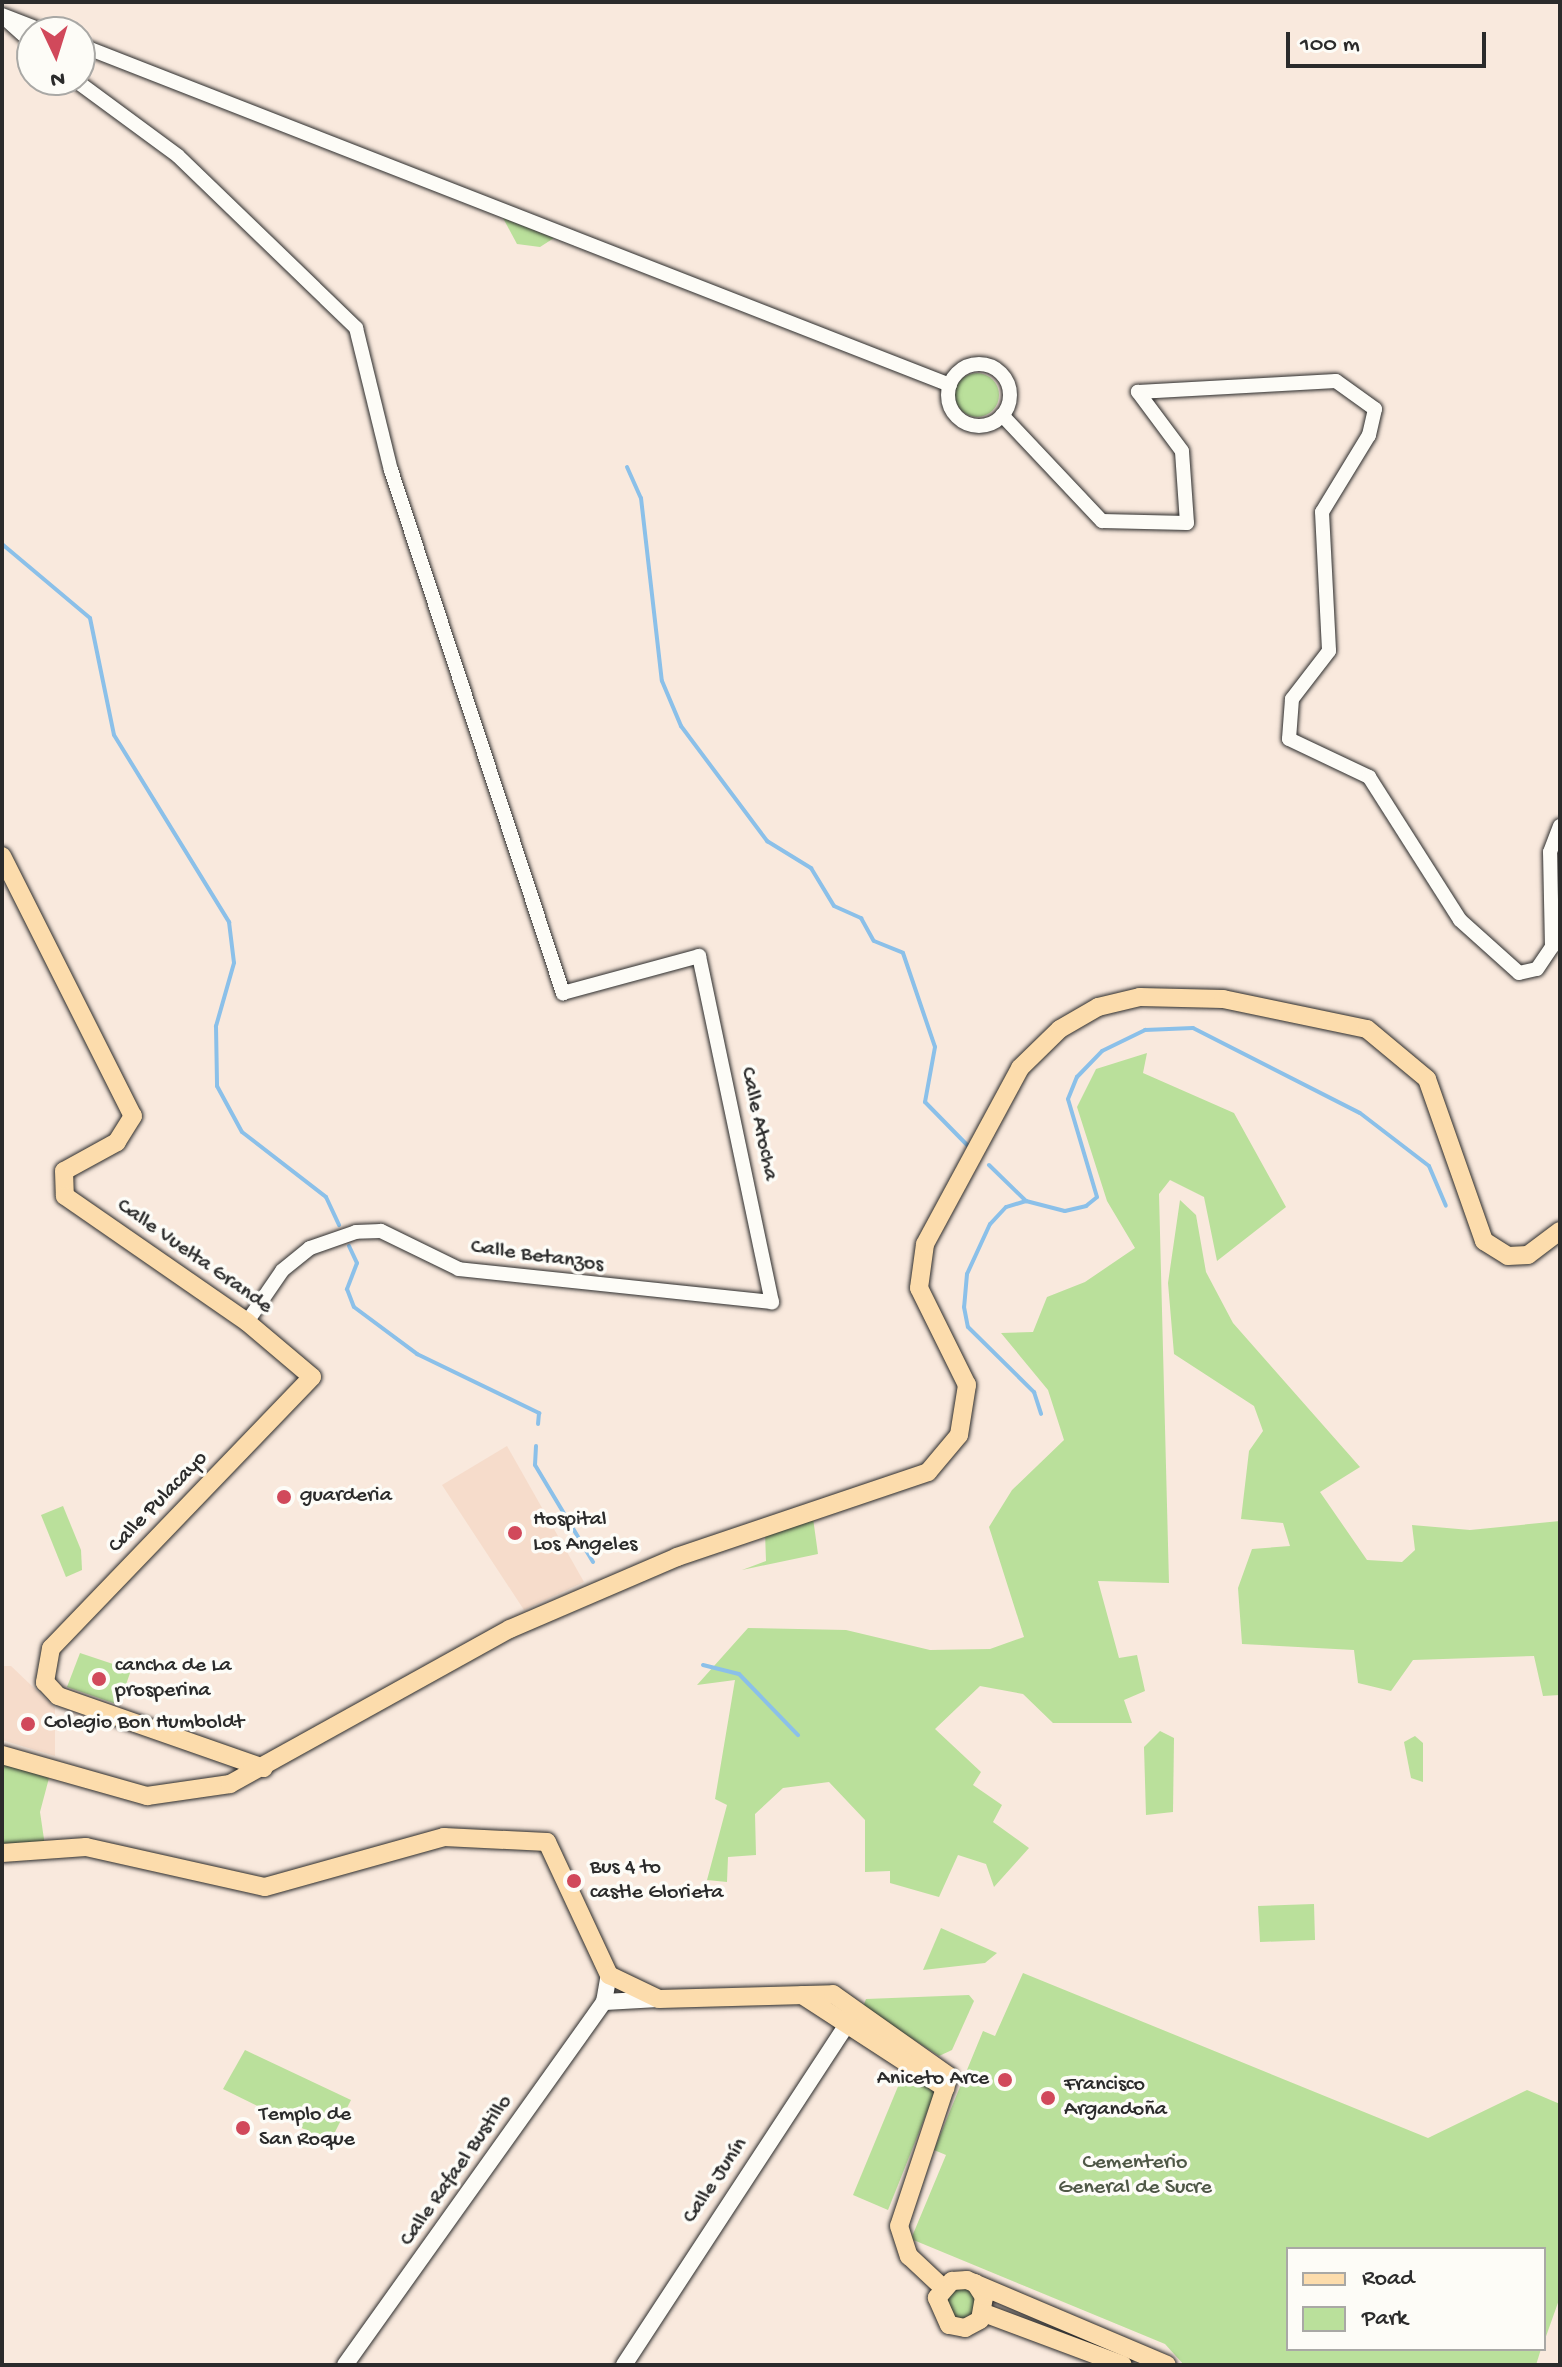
<!DOCTYPE html>
<html>
<head>
<meta charset="utf-8">
<style>
  body { margin:0 }
  #map { position:relative; width:1562px; height:2367px; overflow:hidden; background:#f9e9dd; font-family:"Gochi Hand",sans-serif }
  div>[style] { position:absolute }
  [style*='--x'] { left:calc(var(--x)*1px); top:calc(var(--y)*1px); width:calc(var(--w)*1px); rotate:calc(var(--a)*1deg) }
  .built>* { inset:0; background:#f6dccb }
  .green>* { inset:0; background:#bae09b }
  .round { border-radius:50% }
  .stream>* { height:4px; margin:-2px; padding:0 2px; transform-origin:2px; border-radius:2px; background:#8bc0e9 }
  .roads { filter:drop-shadow(0 0 2px #2b2b2b) drop-shadow(0 0 2px #2b2b2b) }
  .tertiary>* { height:14px; margin:-7px; padding:0 7px; transform-origin:7px; border-radius:7px; background:#fdfcf7 }
  .tertiary>.ring { margin:-7px; padding:0; box-sizing:content-box; background:none; border:14px solid #fdfcf7; border-radius:50% }
  .secondary>* { height:16px; margin:-8px; padding:0 8px; transform-origin:8px; border-radius:8px; background:#fdfcf7 }
  .primary>* { height:18px; margin:-9px; padding:0 9px; transform-origin:9px; border-radius:9px; background:#fcdcac }
  .dots>* { width:22px; height:22px; translate:-50% -50%; box-sizing:border-box; border:4px solid #fdfcf7; border-radius:50% }
  span { translate:-50% -50%; white-space:nowrap; text-align:center; line-height:1.15; -webkit-text-stroke:7px #fdfcf7; paint-order:stroke }
  .street-label { font-size:22px; color:#2b2b2b }
  .poi-label { font-size:22px; color:#2b2b2b }
  .left { translate:0 -50%; text-align:left }
  .right { translate:-100% -50%; text-align:right }
  .park-label { font-size:22px; color:#4f5847 }
  .frame { position:absolute; inset:0; border:4px solid #2b2b2b; pointer-events:none }
  .legend { position:absolute; left:1286px; top:2247px; width:260px; height:104px; box-sizing:border-box; background:#fdfcf7; border:2px solid #a9a8a5; margin:0; padding:10px 14px; list-style:none; font-size:24px; color:#2b2b2b }
  .legend li { display:flex; align-items:center; gap:16px; height:40px }
  .legend b { width:40px; border:2px solid #a9a8a5 }
  .north { position:absolute; left:16px; top:16px; width:80px; height:80px; box-sizing:border-box; background:#fdfcf7; border:2px solid #a9a8a5; border-radius:50%; rotate:176deg; font-size:22px; font-weight:700; line-height:32px; text-align:center; color:#2b2b2b }
  .north::after { content:''; display:block; margin:auto; width:28px; height:36px; background:#d1495b; clip-path:polygon(50% 0,100% 100%,50% 72%,0 100%) }
  .scale { position:absolute; left:1286px; top:32px; width:200px; height:36px; box-sizing:border-box; border:4px solid #2b2b2b; border-top:0; padding-left:10px; font-size:24px; line-height:28px; white-space:nowrap; color:#2b2b2b; -webkit-text-stroke:6px #fdfcf7; paint-order:stroke }
</style>
</head>
<body>
<div id="map">
  <div class="built">
    <i style="clip-path:polygon(507px 1446px,584px 1582px,524px 1610px,442px 1485px)"></i>
    <i style="clip-path:polygon(2px 1666px,11px 1666px,55px 1708px,55px 1756px,2px 1740px)"></i>
  </div>
  <div class="green">
    <i style="clip-path:polygon(503px 218px,554px 238px,540px 247px,517px 244px)"></i>
    <i class="round" style="left:955px;top:373px;width:44px;height:44px"></i>
    <i style="clip-path:polygon(1147px 1053px,1143px 1073px,1234px 1113px,1286px 1207px,1217px 1261px,1204px 1197px,1170px 1180px,1159px 1194px,1169px 1583px,1098px 1581px,1119px 1658px,1137px 1655px,1145px 1691px,1124px 1700px,1132px 1723px,1053px 1723px,1023px 1694px,980px 1686px,935px 1729px,981px 1772px,973px 1785px,1002px 1805px,993px 1822px,1029px 1848px,994px 1887px,986px 1864px,958px 1855px,939px 1897px,890px 1883px,890px 1871px,865px 1872px,865px 1820px,829px 1782px,783px 1788px,755px 1814px,756px 1855px,728px 1857px,727px 1882px,707px 1880px,727px 1805px,715px 1799px,735px 1680px,697px 1685px,748px 1628px,846px 1630px,930px 1650px,990px 1649px,1024px 1637px,989px 1527px,1012px 1490px,1064px 1440px,1048px 1390px,1001px 1333px,1033px 1332px,1047px 1297px,1085px 1282px,1135px 1248px,1107px 1201px,1077px 1107px,1096px 1069px)"></i>
    <i style="clip-path:polygon(1180px 1200px,1196px 1215px,1206px 1272px,1233px 1323px,1360px 1467px,1320px 1492px,1367px 1560px,1402px 1562px,1415px 1550px,1412px 1525px,1470px 1530px,1560px 1521px,1560px 1695px,1543px 1696px,1534px 1656px,1413px 1660px,1391px 1691px,1358px 1683px,1354px 1650px,1242px 1644px,1238px 1588px,1252px 1549px,1290px 1546px,1283px 1523px,1241px 1519px,1249px 1451px,1263px 1431px,1254px 1406px,1174px 1354px,1168px 1283px)"></i>
    <i style="clip-path:polygon(63px 1506px,81px 1550px,82px 1570px,66px 1577px,41px 1515px)"></i>
    <i style="clip-path:polygon(813px 1518px,818px 1554px,742px 1570px,766px 1561px,765px 1533px)"></i>
    <i style="clip-path:polygon(80px 1653px,131px 1670px,119px 1705px,67px 1687px)"></i>
    <i style="clip-path:polygon(1160px 1731px,1174px 1738px,1173px 1812px,1146px 1815px,1144px 1747px)"></i>
    <i style="clip-path:polygon(1415px 1736px,1423px 1743px,1423px 1782px,1411px 1778px,1404px 1742px)"></i>
    <i style="clip-path:polygon(2px 1763px,49px 1778px,40px 1812px,45px 1846px,2px 1846px)"></i>
    <i style="clip-path:polygon(1314px 1904px,1315px 1940px,1260px 1942px,1258px 1906px)"></i>
    <i style="clip-path:polygon(941px 1928px,997px 1953px,985px 1963px,923px 1970px)"></i>
    <i style="clip-path:polygon(1023px 1973px,1428px 2138px,1527px 2090px,1560px 2104px,1560px 2297px,1544px 2342px,1544px 2249px,1288px 2249px,1288px 2349px,1541px 2349px,1536px 2365px,1184px 2365px,1165px 2344px,911px 2239px,946px 2155px,934px 2150px,983px 2031px,995px 2036px)"></i>
    <i style="clip-path:polygon(969px 1995px,974px 2001px,952px 2050px,939px 2056px,863px 2007px,866px 1999px)"></i>
    <i style="clip-path:polygon(245px 2050px,351px 2100px,330px 2142px,223px 2089px)"></i>
    <i style="clip-path:polygon(904px 2072px,935px 2092px,888px 2210px,853px 2195px)"></i>
    <i style="clip-path:polygon(949px 2287px,974px 2288px,978px 2312px,955px 2322px,941px 2297px)"></i>
  </div>
  <div class="stream">
    <i style="--x:627;--y:467;--w:34;--a:66"></i>
    <i style="--x:641;--y:498;--w:184;--a:83.5"></i>
    <i style="--x:662;--y:681;--w:49;--a:67.1"></i>
    <i style="--x:681;--y:726;--w:144;--a:53.2"></i>
    <i style="--x:767;--y:841;--w:52;--a:31.5"></i>
    <i style="--x:811;--y:868;--w:44;--a:58.8"></i>
    <i style="--x:834;--y:906;--w:30;--a:24"></i>
    <i style="--x:861;--y:918;--w:26;--a:61"></i>
    <i style="--x:874;--y:941;--w:31;--a:22"></i>
    <i style="--x:903;--y:953;--w:99;--a:71.2"></i>
    <i style="--x:935;--y:1047;--w:56;--a:100.3"></i>
    <i style="--x:925;--y:1102;--w:63;--a:45.6"></i>
    <i style="--x:2;--y:544;--w:115;--a:40.1"></i>
    <i style="--x:90;--y:618;--w:119;--a:78.4"></i>
    <i style="--x:114;--y:735;--w:220;--a:58.4"></i>
    <i style="--x:229;--y:922;--w:41;--a:83"></i>
    <i style="--x:234;--y:963;--w:66;--a:105.9"></i>
    <i style="--x:216;--y:1026;--w:60;--a:89"></i>
    <i style="--x:217;--y:1086;--w:52;--a:61.5"></i>
    <i style="--x:242;--y:1132;--w:106;--a:37.7"></i>
    <i style="--x:326;--y:1197;--w:31;--a:65"></i>
    <i style="--x:989;--y:1165;--w:52;--a:44.2"></i>
    <i style="--x:1026;--y:1201;--w:40;--a:14.4"></i>
    <i style="--x:1065;--y:1211;--w:22;--a:-13"></i>
    <i style="--x:1086;--y:1206;--w:14;--a:-39"></i>
    <i style="--x:1097;--y:1197;--w:102;--a:-106.5"></i>
    <i style="--x:1068;--y:1099;--w:24;--a:-68"></i>
    <i style="--x:1077;--y:1077;--w:36;--a:-46"></i>
    <i style="--x:1102;--y:1051;--w:48;--a:-26"></i>
    <i style="--x:1145;--y:1030;--w:48;--a:-2.4"></i>
    <i style="--x:1193;--y:1028;--w:187;--a:27"></i>
    <i style="--x:1360;--y:1113;--w:87;--a:37.5"></i>
    <i style="--x:1429;--y:1166;--w:43;--a:67"></i>
    <i style="--x:1026;--y:1201;--w:21;--a:163"></i>
    <i style="--x:1006;--y:1207;--w:23;--a:133"></i>
    <i style="--x:990;--y:1224;--w:55;--a:114.7"></i>
    <i style="--x:967;--y:1274;--w:33;--a:95"></i>
    <i style="--x:964;--y:1307;--w:20;--a:79"></i>
    <i style="--x:968;--y:1327;--w:93;--a:44.6"></i>
    <i style="--x:1034;--y:1392;--w:23;--a:72"></i>
    <i style="--x:349;--y:1246;--w:19;--a:65"></i>
    <i style="--x:357;--y:1263;--w:28;--a:111"></i>
    <i style="--x:347;--y:1289;--w:19;--a:69"></i>
    <i style="--x:354;--y:1307;--w:79;--a:36.7"></i>
    <i style="--x:417;--y:1354;--w:136;--a:25.8"></i>
    <i style="--x:539;--y:1413;--w:11;--a:95"></i>
    <i style="--x:536;--y:1446;--w:19;--a:93"></i>
    <i style="--x:535;--y:1465;--w:113;--a:59.1"></i>
    <i style="--x:703;--y:1665;--w:37;--a:14"></i>
    <i style="--x:739;--y:1674;--w:85;--a:46"></i>
  </div>
  <div class="roads">
    <div class="tertiary">
      <i style="--x:2;--y:15;--w:47;--a:21.1"></i>
      <i style="--x:9;--y:22;--w:31;--a:42"></i>
      <i style="--x:80;--y:45;--w:934;--a:21.35"></i>
      <i style="--x:75;--y:80;--w:128;--a:36.4"></i>
      <i style="--x:178;--y:156;--w:248;--a:44"></i>
      <i style="--x:356;--y:328;--w:146;--a:76.2"></i>
      <i style="--x:391;--y:470;--w:551;--a:71.8"></i>
      <i style="--x:563;--y:993;--w:141;--a:-15.2"></i>
      <i style="--x:699;--y:956;--w:354;--a:78.1"></i>
      <i style="--x:772;--y:1302;--w:315;--a:-174"></i>
      <i style="--x:459;--y:1269;--w:87;--a:-154"></i>
      <i style="--x:381;--y:1231;--w:25;--a:178"></i>
      <i style="--x:356;--y:1232;--w:49;--a:160.8"></i>
      <i style="--x:310;--y:1248;--w:36;--a:141"></i>
      <i style="--x:282;--y:1271;--w:62;--a:124.5"></i>
      <i class="ring" style="left:948px;top:364px;width:48px;height:48px"></i>
      <i style="--x:1138;--y:392;--w:198;--a:-3.2"></i>
      <i style="--x:1336;--y:381;--w:48;--a:35.7"></i>
      <i style="--x:1375;--y:409;--w:27;--a:103"></i>
      <i style="--x:1369;--y:435;--w:90;--a:121.4"></i>
      <i style="--x:1322;--y:512;--w:139;--a:87.1"></i>
      <i style="--x:1329;--y:651;--w:61;--a:127.6"></i>
      <i style="--x:1292;--y:699;--w:40;--a:94.3"></i>
      <i style="--x:1289;--y:739;--w:89;--a:25.4"></i>
      <i style="--x:1369;--y:777;--w:169;--a:57.5"></i>
      <i style="--x:1460;--y:920;--w:79;--a:41.9"></i>
      <i style="--x:1519;--y:973;--w:18;--a:-13"></i>
      <i style="--x:1537;--y:969;--w:27;--a:-56"></i>
      <i style="--x:1552;--y:947;--w:95;--a:-91.2"></i>
      <i style="--x:1550;--y:852;--w:28;--a:-69"></i>
      <i style="--x:1002;--y:415;--w:146;--a:46.7"></i>
      <i style="--x:1102;--y:521;--w:85;--a:1.3"></i>
      <i style="--x:1187;--y:523;--w:72;--a:-94"></i>
      <i style="--x:1182;--y:451;--w:74;--a:-126.7"></i>
    </div>
    <div class="secondary">
      <i style="--x:604;--y:2002;--w:55;--a:-3.1"></i>
      <i style="--x:345;--y:2365;--w:446;--a:-54.5"></i>
      <i style="--x:604;--y:2002;--w:27;--a:-80"></i>
      <i style="--x:624;--y:2365;--w:409;--a:-56.8"></i>
    </div>
    <div class="primary">
      <i style="--x:2;--y:856;--w:291;--a:63.3"></i>
      <i style="--x:133;--y:1116;--w:31;--a:122"></i>
      <i style="--x:117;--y:1142;--w:60;--a:151.3"></i>
      <i style="--x:64;--y:1171;--w:25;--a:88"></i>
      <i style="--x:65;--y:1196;--w:221;--a:34.7"></i>
      <i style="--x:247;--y:1322;--w:85;--a:40.2"></i>
      <i style="--x:312;--y:1377;--w:376;--a:133.9"></i>
      <i style="--x:51;--y:1648;--w:35;--a:100"></i>
      <i style="--x:45;--y:1682;--w:19;--a:47"></i>
      <i style="--x:58;--y:1696;--w:218;--a:19.3"></i>
      <i style="--x:2;--y:1755;--w:151;--a:15.8"></i>
      <i style="--x:147;--y:1796;--w:84;--a:-8.2"></i>
      <i style="--x:230;--y:1784;--w:320;--a:-29"></i>
      <i style="--x:510;--y:1629;--w:182;--a:-23.3"></i>
      <i style="--x:677;--y:1557;--w:265;--a:-18.7"></i>
      <i style="--x:928;--y:1472;--w:48;--a:-50"></i>
      <i style="--x:959;--y:1435;--w:51;--a:-80.9"></i>
      <i style="--x:967;--y:1385;--w:108;--a:-116.3"></i>
      <i style="--x:919;--y:1288;--w:44;--a:-82.2"></i>
      <i style="--x:925;--y:1244;--w:200;--a:-61.6"></i>
      <i style="--x:1020;--y:1068;--w:56;--a:-44.3"></i>
      <i style="--x:1060;--y:1029;--w:44;--a:-30.1"></i>
      <i style="--x:1098;--y:1007;--w:43;--a:-13.4"></i>
      <i style="--x:1140;--y:997;--w:83;--a:1.4"></i>
      <i style="--x:1223;--y:999;--w:147;--a:11.8"></i>
      <i style="--x:1367;--y:1029;--w:78;--a:39.8"></i>
      <i style="--x:1427;--y:1079;--w:172;--a:70.6"></i>
      <i style="--x:1484;--y:1241;--w:28;--a:32"></i>
      <i style="--x:1508;--y:1256;--w:20;--a:-3"></i>
      <i style="--x:1528;--y:1255;--w:40;--a:-37"></i>
      <i style="--x:2;--y:1853;--w:84;--a:-4.1"></i>
      <i style="--x:86;--y:1847;--w:183;--a:12.6"></i>
      <i style="--x:265;--y:1887;--w:186;--a:-15.6"></i>
      <i style="--x:444;--y:1837;--w:103;--a:2.8"></i>
      <i style="--x:547;--y:1842;--w:147;--a:65"></i>
      <i style="--x:609;--y:1975;--w:55;--a:25.6"></i>
      <i style="--x:659;--y:1999;--w:174;--a:-1.6"></i>
      <i style="--x:833;--y:1994;--w:142;--a:35.3"></i>
      <i style="--x:949;--y:2076;--w:158;--a:108.4"></i>
      <i style="--x:899;--y:2226;--w:32;--a:72"></i>
      <i style="--x:909;--y:2256;--w:45;--a:43.2"></i>
      <i style="--x:802;--y:1995;--w:171;--a:33"></i>
      <i style="--x:975;--y:2283;--w:17;--a:57"></i>
      <i style="--x:984;--y:2297;--w:23;--a:100"></i>
      <i style="--x:980;--y:2320;--w:17;--a:152"></i>
      <i style="--x:965;--y:2328;--w:16;--a:-169"></i>
      <i style="--x:949;--y:2325;--w:30;--a:-114"></i>
      <i style="--x:937;--y:2298;--w:23;--a:-49"></i>
      <i style="--x:952;--y:2281;--w:15;--a:-4"></i>
      <i style="--x:967;--y:2280;--w:217;--a:23"></i>
      <i style="--x:984;--y:2313;--w:148;--a:20.5"></i>
    </div>
  </div>
  <div class="dots">
    <i style="left:284px;top:1497px;background:#d1495b"></i>
    <i style="left:515px;top:1533px;background:#d1495b"></i>
    <i style="left:99px;top:1679px;background:#d1495b"></i>
    <i style="left:28px;top:1724px;background:#d1495b"></i>
    <i style="left:574px;top:1881px;background:#d1495b"></i>
    <i style="left:1005px;top:2080px;background:#d1495b"></i>
    <i style="left:1048px;top:2098px;background:#d1495b"></i>
    <i style="left:243px;top:2128px;background:#d1495b"></i>
  </div>
  <div class="street-label">
    <span style="left:758px;top:1124px;rotate:78deg">Calle Atocha</span>
    <span style="left:194px;top:1257px;rotate:35deg">Calle Vuelta Grande</span>
    <span style="left:537px;top:1257px;rotate:8deg">Calle Betanzos</span>
    <span style="left:159px;top:1503px;rotate:-46deg">Calle Pulacayo</span>
    <span style="left:457px;top:2171px;rotate:-55deg">Calle Rafael Bustillo</span>
    <span style="left:716px;top:2181px;rotate:-56deg">Calle Junín</span>
  </div>
  <div class="poi-label">
    <span class="left" style="left:300px;top:1497px">guarderia</span>
    <span class="left" style="left:533px;top:1533px">Hospital<br>Los Angeles</span>
    <span class="left" style="left:115px;top:1679px">cancha de La<br>prosperina</span>
    <span class="left" style="left:44px;top:1724px">Colegio Bon Humboldt</span>
    <span class="left" style="left:590px;top:1881px">Bus 4 to<br>castle Glorieta</span>
    <span class="right" style="left:989px;top:2080px">Aniceto Arce</span>
    <span class="left" style="left:1064px;top:2098px">Francisco<br>Argandoña</span>
    <span class="left" style="left:259px;top:2128px">Templo de<br>San Roque</span>
  </div>
  <div class="park-label">
    <span style="left:1135px;top:2176px">Cementerio<br>General de Sucre</span>
  </div>
  <div class="frame"></div>
  <ul class="legend">
  <li><b style="height:10px;background:#fcdcac"></b>Road</li>
  <li><b style="height:22px;background:#bae09b"></b>Park</li>
  </ul>
  <div class="north">N</div>
  <div class="scale">100 m</div>
</div>
</body>
</html>
